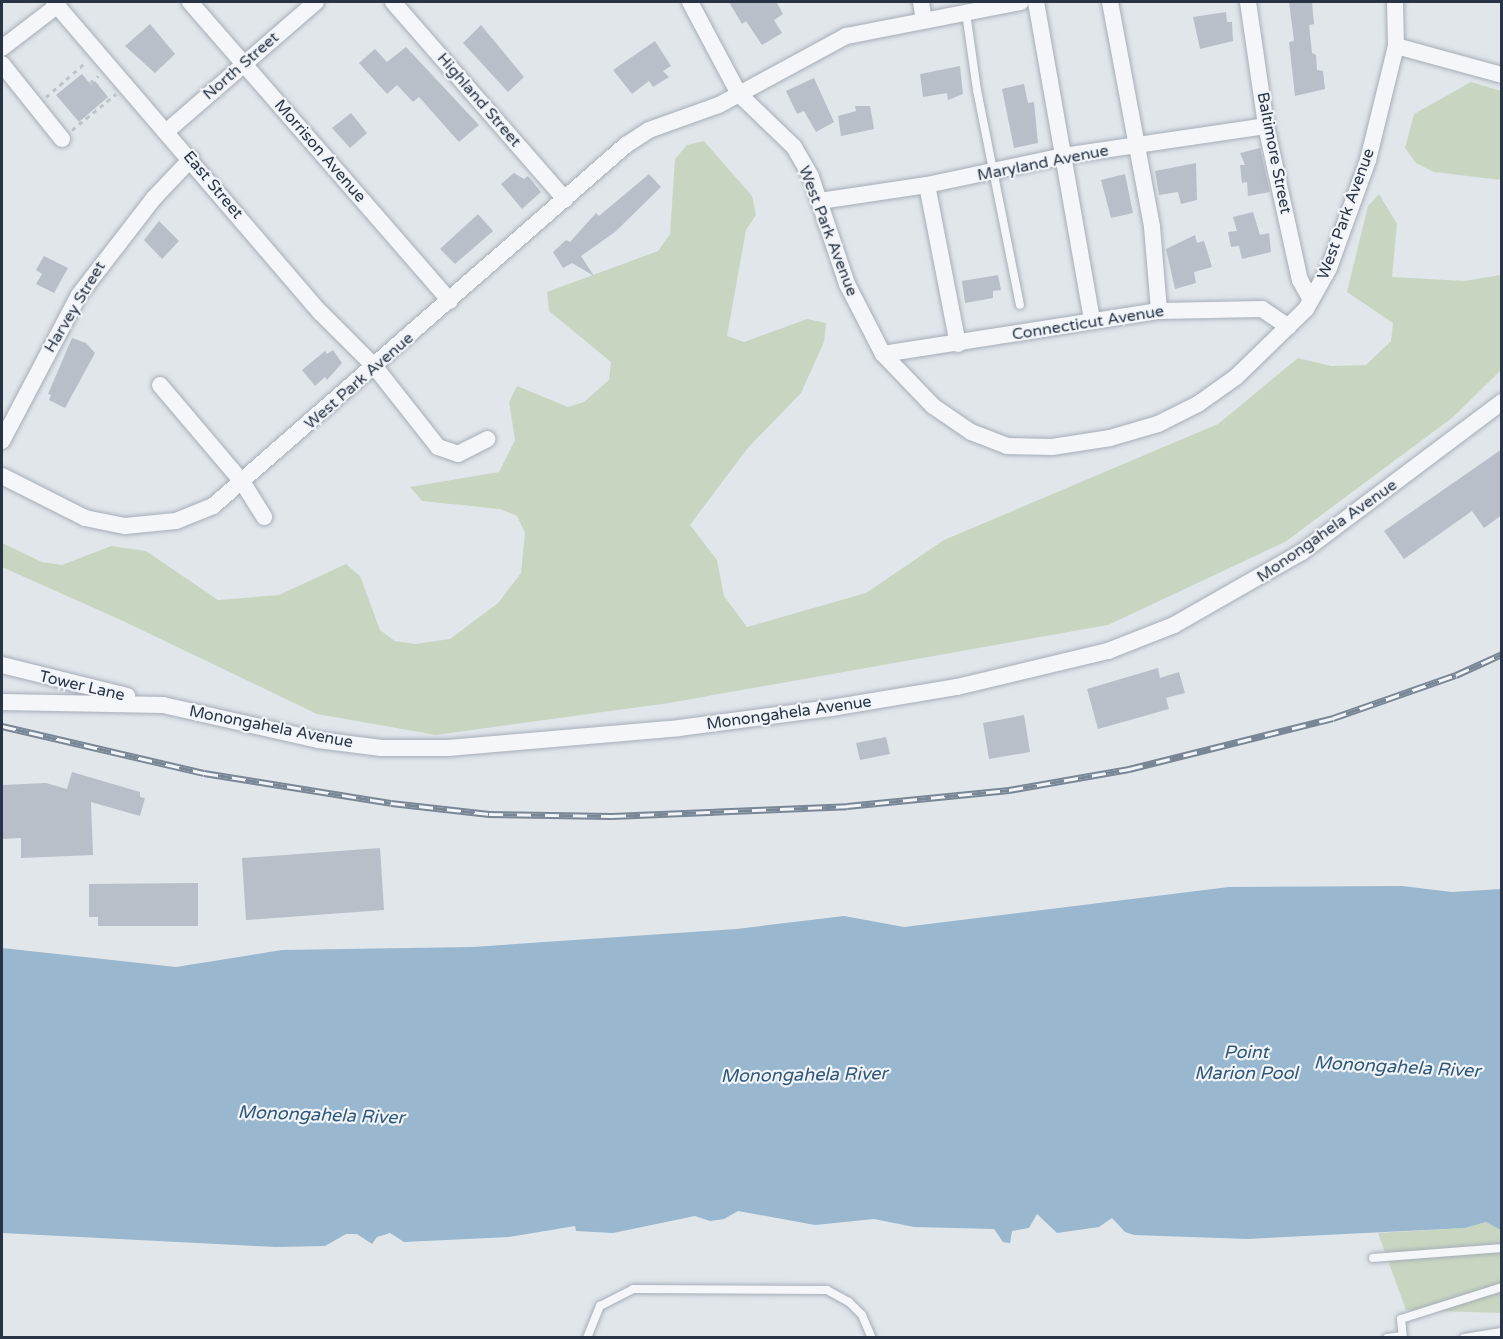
<!DOCTYPE html>
<html>
<head>
<meta charset="utf-8">
<style>
  body { margin:0 }
  #map { position:relative; width:1503px; height:1339px; overflow:hidden; background:#e1e6eb; font-family:"Varela Round",sans-serif }
  div>[style] { position:absolute }
  [style*='--x'] { left:calc(var(--x)*1px); top:calc(var(--y)*1px); width:calc(var(--w)*1px); rotate:calc(var(--a)*1deg) }
  .green>* { inset:0; background:#c8d6c1 }
  .water>* { inset:0; background:#99b7ce }
  .building>* { inset:0; background:#b8bfc9 }
  .path>* { height:3px; margin-top:-1.5px; transform-origin:0; background:repeating-linear-gradient(90deg,#bfc4ca 0 4.5px,transparent 0 9px) }
  .roads { filter:drop-shadow(0 0 2px #a6adb6) drop-shadow(0 0 2px #a6adb6) }
  .service>* { height:8px; margin:-4px; padding:0 4px; transform-origin:4px; border-radius:4px; background:#f4f6f9 }
  .minor>* { height:16px; margin:-8px; padding:0 8px; transform-origin:8px; border-radius:8px; background:#f4f6f9 }
  .rail>* { height:7px; margin-top:-3.5px; transform-origin:0; background:repeating-linear-gradient(90deg,#f1f4f8 0 14px,#798696 0 28px); box-sizing:border-box; border-block:2px solid #798696 }
  span { translate:-50% -50%; white-space:nowrap; text-align:center; line-height:1.15; -webkit-text-stroke:4.5px #f1f4f8; paint-order:stroke }
  .street-label { font-size:16px; color:#283445 }
  .water-label { font-size:18px; color:#2d577d; font-style:italic }
  .frame { position:absolute; inset:0; border:3px solid #283445; pointer-events:none }
</style>
</head>
<body>
<div id="map">
  <div class="green">
    <i style="clip-path:polygon(1471px 82px,1501px 91px,1501px 180px,1434px 172px,1416px 163px,1405px 148px,1414px 114px)"></i>
    <i style="clip-path:polygon(704px 141px,752px 196px,756px 215px,746px 230px,727px 336px,744px 342px,807px 319px,826px 323px,824px 342px,801px 393px,747px 449px,690px 525px,717px 560px,724px 596px,747px 627px,866px 593px,944px 540px,1218px 424px,1298px 358px,1331px 366px,1366px 365px,1391px 341px,1393px 323px,1347px 292px,1368px 206px,1379px 194px,1397px 224px,1392px 277px,1464px 281px,1501px 275px,1501px 370px,1452px 418px,1285px 542px,1108px 625px,669px 703px,436px 735px,317px 714px,123px 621px,2px 567px,2px 543px,42px 562px,62px 565px,111px 546px,146px 551px,218px 600px,279px 595px,346px 564px,360px 576px,380px 630px,395px 641px,415px 644px,450px 639px,498px 603px,521px 573px,525px 533px,517px 516px,500px 509px,422px 501px,410px 487px,499px 472px,515px 440px,509px 402px,517px 386px,568px 407px,584px 402px,609px 380px,611px 362px,549px 311px,547px 292px,658px 251px,670px 234px,675px 159px,687px 145px)"></i>
    <i style="clip-path:polygon(1487px 1222px,1501px 1230px,1501px 1313px,1406px 1310px,1378px 1233px,1465px 1228px)"></i>
  </div>
  <div class="water">
    <i style="clip-path:polygon(1402px 886px,1452px 892px,1501px 889px,1501px 1230px,1486px 1222px,1465px 1228px,1247px 1239px,1134px 1235px,1125px 1232px,1112px 1218px,1099px 1227px,1057px 1233px,1037px 1214px,1029px 1228px,1012px 1231px,1010px 1243px,1003px 1242px,994px 1229px,914px 1227px,874px 1219px,815px 1225px,738px 1211px,724px 1219px,710px 1221px,695px 1216px,613px 1233px,576px 1231px,575px 1226px,509px 1237px,404px 1242px,390px 1233px,377px 1237px,372px 1244px,357px 1234px,346px 1234px,325px 1246px,276px 1247px,2px 1233px,2px 948px,176px 967px,282px 950px,472px 947px,736px 929px,844px 916px,904px 927px,1229px 887px)"></i>
  </div>
  <div class="building">
    <i style="clip-path:polygon(729px 2px,777px 3px,783px 14px,774px 20px,782px 33px,762px 45px,746px 21px,742px 24px)"></i>
    <i style="clip-path:polygon(1289px 2px,1312px 2px,1314px 24px,1309px 25px,1312px 53px,1316px 55px,1317px 70px,1323px 71px,1325px 89px,1295px 96px,1289px 42px,1294px 41px)"></i>
    <i style="clip-path:polygon(1226px 12px,1227px 22px,1232px 22px,1233px 41px,1200px 49px,1193px 17px)"></i>
    <i style="clip-path:polygon(150px 24px,175px 54px,155px 73px,125px 46px)"></i>
    <i style="clip-path:polygon(481px 25px,524px 77px,508px 92px,463px 43px)"></i>
    <i style="clip-path:polygon(655px 41px,671px 66px,663px 71px,669px 77px,653px 87px,649px 81px,632px 94px,613px 70px)"></i>
    <i style="clip-path:polygon(406px 47px,479px 125px,459px 142px,419px 97px,413px 102px,397px 85px,387px 94px,359px 63px,375px 49px,387px 62px)"></i>
    <i style="clip-path:polygon(960px 66px,963px 94px,948px 100px,947px 93px,923px 97px,920px 74px)"></i>
    <i style="clip-path:polygon(82px 74px,91px 85px,95px 81px,108px 97px,79px 122px,56px 95px)"></i>
    <i style="clip-path:polygon(814px 78px,834px 122px,816px 132px,804px 111px,797px 114px,786px 91px)"></i>
    <i style="clip-path:polygon(1024px 84px,1028px 103px,1034px 102px,1038px 143px,1014px 148px,1002px 89px)"></i>
    <i style="clip-path:polygon(855px 106px,870px 106px,874px 129px,841px 136px,838px 116px,856px 111px)"></i>
    <i style="clip-path:polygon(351px 113px,367px 133px,350px 148px,332px 128px)"></i>
    <i style="clip-path:polygon(1260px 148px,1270px 192px,1248px 196px,1247px 182px,1242px 183px,1240px 165px,1245px 165px,1240px 153px)"></i>
    <i style="clip-path:polygon(1196px 163px,1197px 200px,1181px 204px,1178px 192px,1159px 195px,1155px 171px)"></i>
    <i style="clip-path:polygon(514px 173px,524px 179px,528px 176px,541px 192px,522px 209px,501px 184px)"></i>
    <i style="clip-path:polygon(649px 174px,661px 187px,615px 232px,581px 256px,594px 276px,572px 263px,563px 268px,553px 252px,566px 240px,570px 242px,596px 213px,599px 216px)"></i>
    <i style="clip-path:polygon(1125px 174px,1133px 213px,1111px 218px,1101px 180px)"></i>
    <i style="clip-path:polygon(1253px 212px,1260px 235px,1269px 233px,1271px 252px,1242px 259px,1239px 246px,1231px 247px,1228px 232px,1237px 231px,1233px 217px)"></i>
    <i style="clip-path:polygon(478px 214px,493px 231px,455px 264px,440px 249px)"></i>
    <i style="clip-path:polygon(159px 221px,179px 241px,162px 259px,144px 240px)"></i>
    <i style="clip-path:polygon(1195px 235px,1197px 243px,1204px 241px,1212px 267px,1194px 272px,1196px 283px,1175px 289px,1166px 249px)"></i>
    <i style="clip-path:polygon(44px 256px,68px 268px,54px 293px,36px 284px,42px 274px,36px 270px)"></i>
    <i style="clip-path:polygon(998px 275px,1001px 290px,993px 291px,993px 298px,965px 303px,962px 281px)"></i>
    <i style="clip-path:polygon(72px 338px,86px 343px,95px 353px,65px 408px,49px 400px,51px 395px,48px 394px)"></i>
    <i style="clip-path:polygon(333px 350px,342px 363px,327px 380px,325px 377px,315px 386px,302px 370px,325px 351px,327px 354px)"></i>
    <i style="clip-path:polygon(1502px 449px,1502px 515px,1484px 528px,1472px 511px,1404px 559px,1384px 531px)"></i>
    <i style="clip-path:polygon(1158px 668px,1160px 678px,1179px 672px,1185px 693px,1166px 698px,1169px 709px,1098px 729px,1087px 689px)"></i>
    <i style="clip-path:polygon(1024px 715px,1030px 752px,989px 759px,983px 723px)"></i>
    <i style="clip-path:polygon(886px 737px,890px 754px,860px 760px,856px 743px)"></i>
    <i style="clip-path:polygon(72px 772px,140px 792px,140px 797px,145px 798px,140px 816px,91px 802px,93px 855px,21px 858px,21px 838px,2px 839px,2px 785px,46px 783px,67px 789px)"></i>
    <i style="clip-path:polygon(380px 848px,384px 910px,246px 920px,242px 858px)"></i>
    <i style="clip-path:polygon(198px 883px,198px 926px,98px 926px,98px 917px,89px 917px,89px 884px)"></i>
  </div>
  <div class="path">
    <i style="--x:90;--y:83;--w:11;--a:-41"></i>
    <i style="--x:46;--y:97;--w:53;--a:-41.2"></i>
    <i style="--x:72;--y:130;--w:57;--a:-39.3"></i>
  </div>
  <div class="roads">
    <div class="service">
      <i style="--x:966;--y:13;--w:78;--a:81.9"></i>
      <i style="--x:977;--y:90;--w:219;--a:78.7"></i>
      <i style="--x:1373;--y:1258;--w:129;--a:-4.4"></i>
      <i style="--x:587;--y:1338;--w:35;--a:-68"></i>
      <i style="--x:600;--y:1306;--w:37;--a:-27"></i>
      <i style="--x:633;--y:1289;--w:194;--a:0.3"></i>
      <i style="--x:827;--y:1290;--w:25;--a:29"></i>
      <i style="--x:849;--y:1302;--w:18;--a:45"></i>
      <i style="--x:862;--y:1315;--w:25;--a:67"></i>
      <i style="--x:1387;--y:1338;--w:15;--a:-8"></i>
      <i style="--x:1403;--y:1338;--w:19;--a:-96"></i>
      <i style="--x:1401;--y:1319;--w:106;--a:-17.6"></i>
      <i style="--x:1464;--y:1338;--w:38;--a:-9"></i>
    </div>
    <div class="minor">
      <i style="--x:54;--y:2;--w:408;--a:49.4"></i>
      <i style="--x:320;--y:312;--w:78;--a:45"></i>
      <i style="--x:375;--y:367;--w:102;--a:51.8"></i>
      <i style="--x:438;--y:447;--w:21;--a:19"></i>
      <i style="--x:458;--y:454;--w:33;--a:-27"></i>
      <i style="--x:190;--y:2;--w:396;--a:49"></i>
      <i style="--x:393;--y:2;--w:262;--a:48.9"></i>
      <i style="--x:690;--y:2;--w:104;--a:62"></i>
      <i style="--x:739;--y:94;--w:76;--a:43.9"></i>
      <i style="--x:794;--y:147;--w:34;--a:60"></i>
      <i style="--x:811;--y:177;--w:113;--a:71.4"></i>
      <i style="--x:847;--y:284;--w:79;--a:62.8"></i>
      <i style="--x:883;--y:354;--w:72;--a:46.1"></i>
      <i style="--x:933;--y:406;--w:46;--a:34.4"></i>
      <i style="--x:971;--y:432;--w:39;--a:21"></i>
      <i style="--x:1007;--y:446;--w:45;--a:1.3"></i>
      <i style="--x:1052;--y:447;--w:59;--a:-8.8"></i>
      <i style="--x:1110;--y:438;--w:50;--a:-16.3"></i>
      <i style="--x:1158;--y:424;--w:45;--a:-26.6"></i>
      <i style="--x:1198;--y:404;--w:47;--a:-35.4"></i>
      <i style="--x:1236;--y:377;--w:98;--a:-44.2"></i>
      <i style="--x:1306;--y:309;--w:47;--a:-60.7"></i>
      <i style="--x:1329;--y:268;--w:115;--a:-70.1"></i>
      <i style="--x:1368;--y:160;--w:117;--a:-76.2"></i>
      <i style="--x:1396;--y:46;--w:44;--a:-91.3"></i>
      <i style="--x:921;--y:2;--w:18;--a:81"></i>
      <i style="--x:1036;--y:2;--w:323;--a:80"></i>
      <i style="--x:1110;--y:2;--w:229;--a:79.4"></i>
      <i style="--x:1152;--y:227;--w:84;--a:85.2"></i>
      <i style="--x:1248;--y:2;--w:125;--a:81.7"></i>
      <i style="--x:1266;--y:126;--w:158;--a:77.6"></i>
      <i style="--x:1300;--y:280;--w:23;--a:61"></i>
      <i style="--x:1396;--y:46;--w:110;--a:15.3"></i>
      <i style="--x:2;--y:48;--w:71;--a:-37.5"></i>
      <i style="--x:2;--y:64;--w:96;--a:51.3"></i>
      <i style="--x:167;--y:131;--w:197;--a:-40.9"></i>
      <i style="--x:927;--y:185;--w:162;--a:79"></i>
      <i style="--x:820;--y:201;--w:108;--a:-8.5"></i>
      <i style="--x:927;--y:185;--w:139;--a:-12"></i>
      <i style="--x:1063;--y:156;--w:205;--a:-8.4"></i>
      <i style="--x:883;--y:354;--w:279;--a:-8.9"></i>
      <i style="--x:1159;--y:311;--w:103;--a:-1.1"></i>
      <i style="--x:1262;--y:309;--w:32;--a:34"></i>
      <i style="--x:160;--y:385;--w:128;--a:49.7"></i>
      <i style="--x:243;--y:483;--w:40;--a:58"></i>
      <i style="--x:2;--y:441;--w:165;--a:-62.2"></i>
      <i style="--x:79;--y:295;--w:123;--a:-52.3"></i>
      <i style="--x:154;--y:198;--w:54;--a:-46.5"></i>
      <i style="--x:2;--y:476;--w:93;--a:26.8"></i>
      <i style="--x:85;--y:518;--w:41;--a:11.3"></i>
      <i style="--x:125;--y:526;--w:51;--a:-5.6"></i>
      <i style="--x:176;--y:521;--w:40;--a:-22"></i>
      <i style="--x:213;--y:506;--w:549;--a:-41.16"></i>
      <i style="--x:626;--y:145;--w:27;--a:-33"></i>
      <i style="--x:649;--y:130;--w:74;--a:-19.7"></i>
      <i style="--x:719;--y:105;--w:145;--a:-28.5"></i>
      <i style="--x:846;--y:36;--w:178;--a:-11"></i>
      <i style="--x:2;--y:665;--w:129;--a:13.9"></i>
      <i style="--x:2;--y:702;--w:161;--a:1.1"></i>
      <i style="--x:163;--y:705;--w:159;--a:12.7"></i>
      <i style="--x:318;--y:740;--w:64;--a:7.2"></i>
      <i style="--x:381;--y:748;--w:67;--a:0"></i>
      <i style="--x:448;--y:748;--w:232;--a:-4.9"></i>
      <i style="--x:679;--y:728;--w:153;--a:-7.5"></i>
      <i style="--x:831;--y:708;--w:128;--a:-9.5"></i>
      <i style="--x:957;--y:687;--w:155;--a:-13.4"></i>
      <i style="--x:1108;--y:651;--w:71;--a:-21.5"></i>
      <i style="--x:1174;--y:625;--w:147;--a:-29.7"></i>
      <i style="--x:1302;--y:552;--w:250;--a:-36.9"></i>
    </div>
  </div>
  <div class="rail">
    <i style="--x:2;--y:726;--w:207;--a:13.1"></i>
    <i style="--x:204;--y:773;--w:189;--a:9.1"></i>
    <i style="--x:391;--y:803;--w:99;--a:6.4"></i>
    <i style="--x:489;--y:814;--w:123;--a:0.9"></i>
    <i style="--x:612;--y:816;--w:235;--a:-2.4"></i>
    <i style="--x:847;--y:806;--w:163;--a:-5.6"></i>
    <i style="--x:1009;--y:790;--w:122;--a:-9.9"></i>
    <i style="--x:1129;--y:769;--w:210;--a:-14"></i>
    <i style="--x:1333;--y:718;--w:130;--a:-19.3"></i>
    <i style="--x:1456;--y:675;--w:51;--a:-24.5"></i>
  </div>
  <div class="street-label">
    <span style="left:241px;top:66px;rotate:-41deg">North Street</span>
    <span style="left:479px;top:100px;rotate:49deg">Highland Street</span>
    <span style="left:320px;top:151px;rotate:49deg">Morrison Avenue</span>
    <span style="left:1274px;top:153px;rotate:79deg">Baltimore Street</span>
    <span style="left:1043px;top:163px;rotate:-11deg">Maryland Avenue</span>
    <span style="left:213px;top:185px;rotate:50deg">East Street</span>
    <span style="left:1346px;top:214px;rotate:-70deg">West Park Avenue</span>
    <span style="left:828px;top:231px;rotate:69deg">West Park Avenue</span>
    <span style="left:75px;top:307px;rotate:-59deg">Harvey Street</span>
    <span style="left:1088px;top:323px;rotate:-9deg">Connecticut Avenue</span>
    <span style="left:359px;top:381px;rotate:-41deg">West Park Avenue</span>
    <span style="left:1327px;top:531px;rotate:-35deg">Monongahela Avenue</span>
    <span style="left:82px;top:686px;rotate:13deg">Tower Lane</span>
    <span style="left:789px;top:713px;rotate:-8deg">Monongahela Avenue</span>
    <span style="left:271px;top:727px;rotate:11deg">Monongahela Avenue</span>
  </div>
  <div class="water-label">
    <span style="left:1246px;top:1063px">Point<br>Marion Pool</span>
    <span style="left:1397px;top:1067px;rotate:3deg">Monongahela River</span>
    <span style="left:804px;top:1075px;rotate:-1deg">Monongahela River</span>
    <span style="left:321px;top:1115px;rotate:2deg">Monongahela River</span>
  </div>
  <div class="frame"></div>
</div>
</body>
</html>
